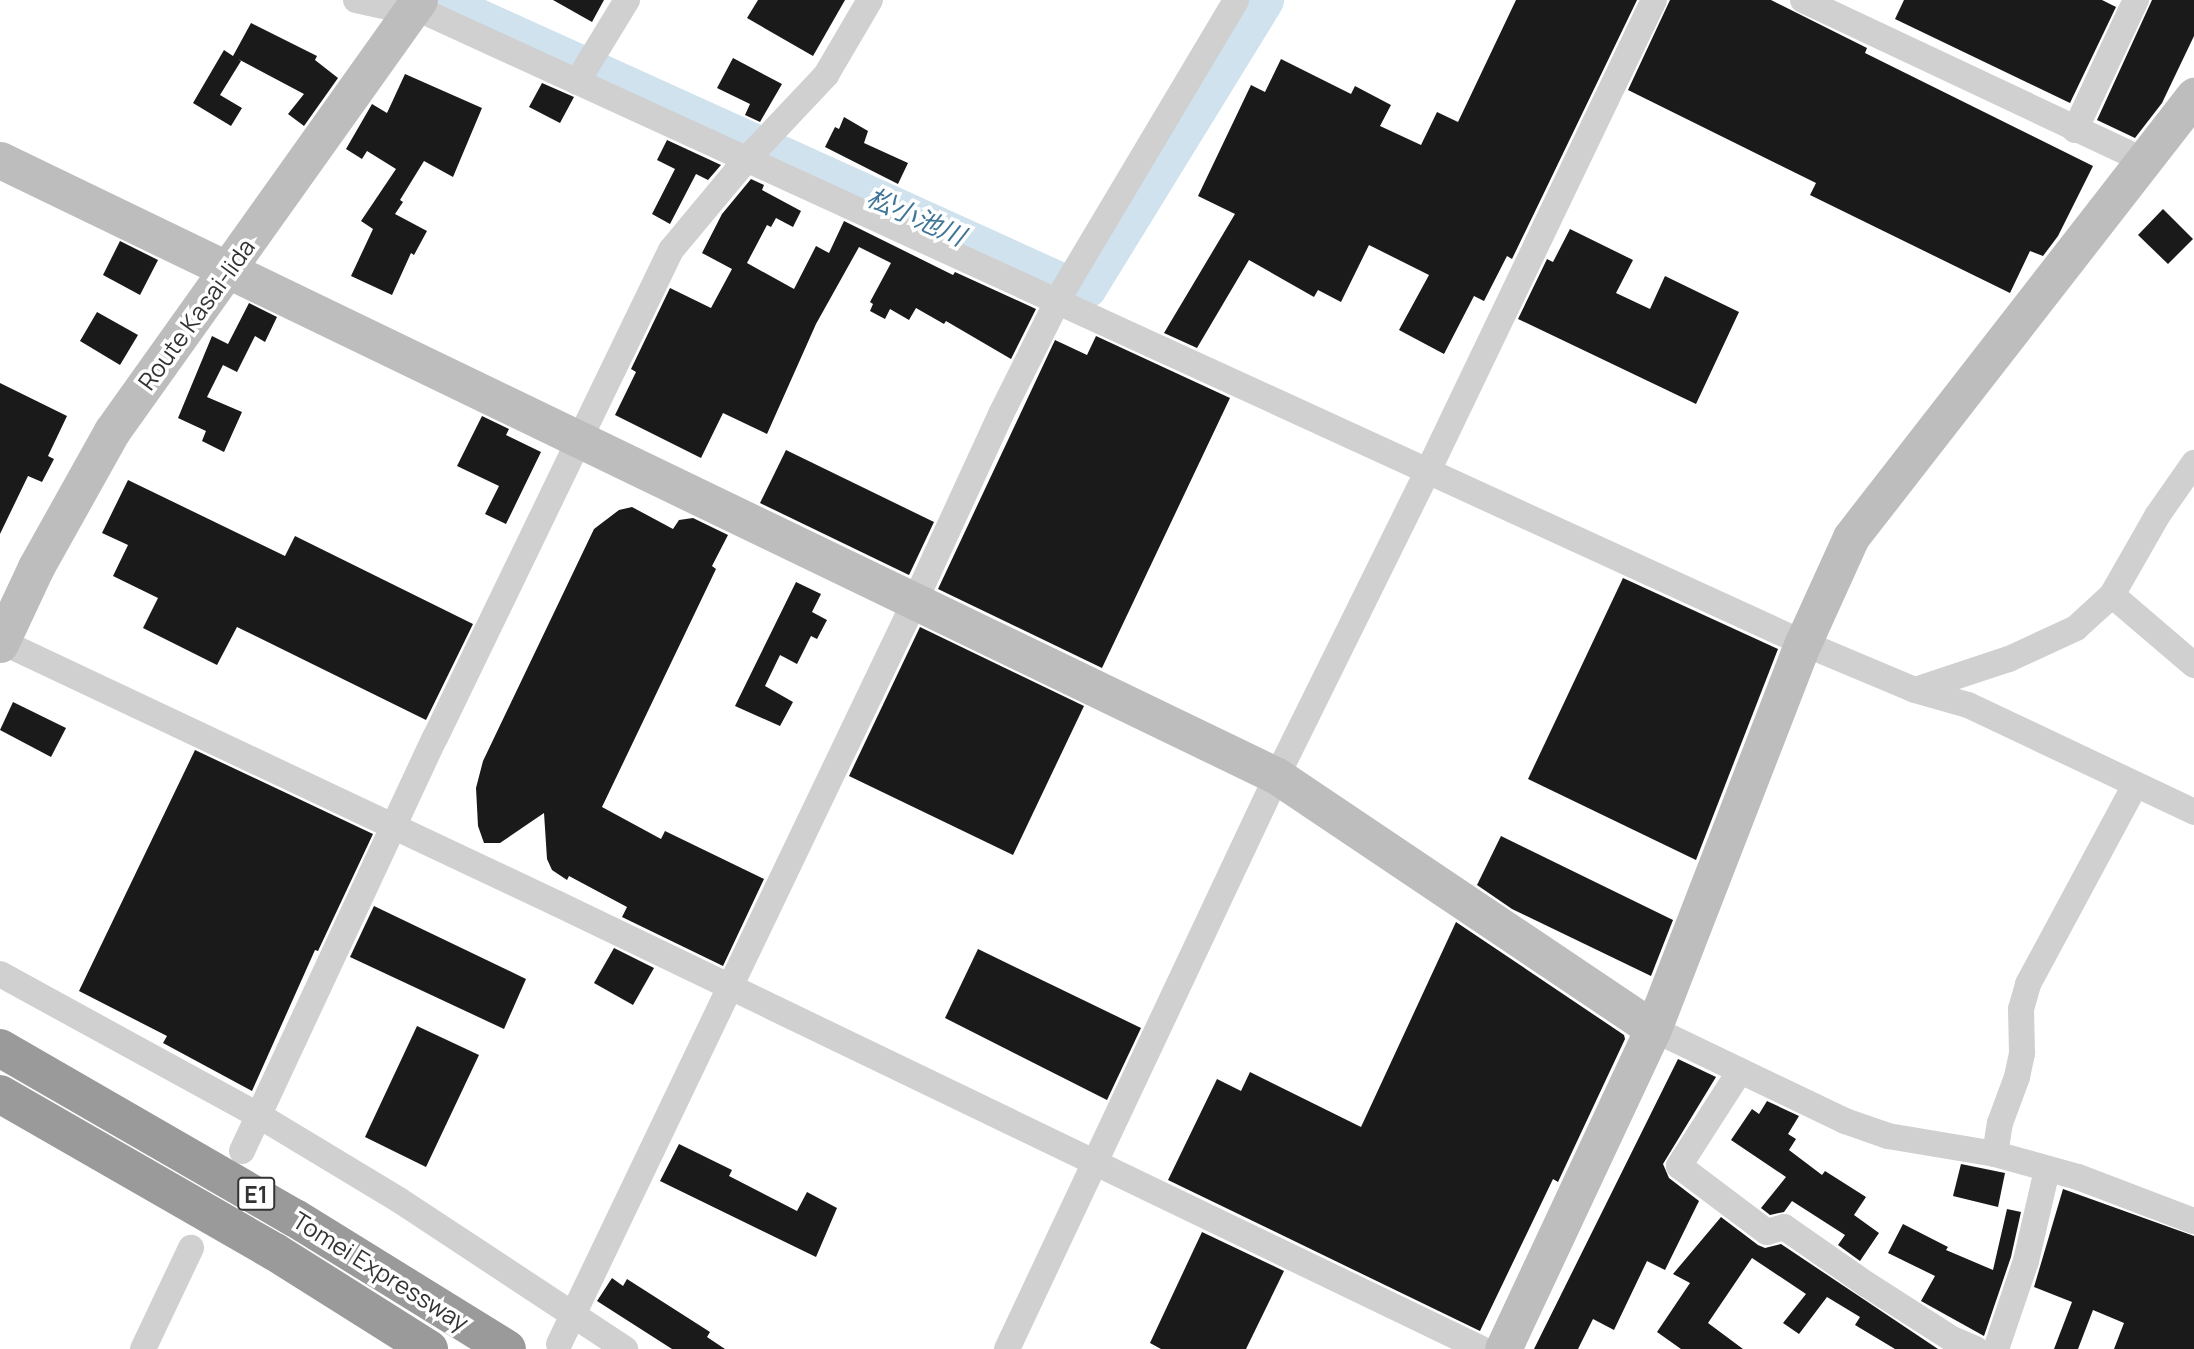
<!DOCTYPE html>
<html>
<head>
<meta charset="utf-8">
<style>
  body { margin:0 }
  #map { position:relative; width:2194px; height:1349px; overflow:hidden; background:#fff; font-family:Manrope,"Noto Sans JP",sans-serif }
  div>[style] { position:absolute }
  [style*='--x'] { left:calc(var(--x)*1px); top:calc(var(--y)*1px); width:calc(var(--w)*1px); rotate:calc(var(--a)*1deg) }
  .river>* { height:40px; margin:-20px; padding:0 20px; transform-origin:20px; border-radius:20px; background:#cfe2ee }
  .building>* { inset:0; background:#1a1a1a }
  .street>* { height:26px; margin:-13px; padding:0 13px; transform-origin:13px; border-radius:13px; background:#d0d0d0 }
  .secondary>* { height:37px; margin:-18.5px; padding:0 18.5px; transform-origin:18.5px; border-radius:18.5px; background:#bdbdbd }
  .highway>* { height:38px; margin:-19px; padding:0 19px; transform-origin:19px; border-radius:19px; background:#9a9a9a }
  span { translate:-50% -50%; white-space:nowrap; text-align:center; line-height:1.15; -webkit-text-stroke:7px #fff; paint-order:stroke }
  .shield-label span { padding:2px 5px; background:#fff; border:2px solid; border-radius:5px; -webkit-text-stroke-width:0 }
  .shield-label { font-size:23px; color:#333; font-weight:700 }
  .street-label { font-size:24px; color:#333 }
  .water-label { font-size:26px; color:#3f7597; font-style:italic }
</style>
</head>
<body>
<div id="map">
  <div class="river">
    <i style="--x:437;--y:0;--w:703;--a:24.38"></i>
    <i style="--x:1077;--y:290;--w:10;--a:-11"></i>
    <i style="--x:1087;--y:288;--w:338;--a:-58.4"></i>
  </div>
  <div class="building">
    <i style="clip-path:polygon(553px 0,604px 0,592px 22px)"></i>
    <i style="clip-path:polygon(758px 0,845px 0,813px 56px,747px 18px)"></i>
    <i style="clip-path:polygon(1516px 0,1637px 0,1512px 259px,1507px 256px,1484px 301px,1474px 296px,1444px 354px,1399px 330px,1429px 275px,1369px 245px,1341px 302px,1318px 290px,1314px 297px,1249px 260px,1197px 348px,1164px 333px,1235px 214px,1198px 196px,1251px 85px,1265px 92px,1281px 59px,1351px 94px,1355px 86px,1391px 105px,1380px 126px,1421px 145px,1437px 112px,1458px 122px)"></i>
    <i style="clip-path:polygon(1670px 0,1771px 0,1867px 48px,1865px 53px,2093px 166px,2058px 236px,2043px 256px,2030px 251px,2010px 293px,1810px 195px,1816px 183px,1628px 90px)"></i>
    <i style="clip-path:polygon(1904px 0,2102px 0,2116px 7px,2070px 103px,1895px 19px)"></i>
    <i style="clip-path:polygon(2152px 0,2194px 0,2194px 36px,2162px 103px,2135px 138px,2097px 120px)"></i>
    <i style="clip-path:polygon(251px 23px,317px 56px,315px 60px,338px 78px,304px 126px,288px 114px,304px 94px,238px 59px,241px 61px,220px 95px,242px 108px,231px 126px,193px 103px,224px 50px,233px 56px)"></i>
    <i style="clip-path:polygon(733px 58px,782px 84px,760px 122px,745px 115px,750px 104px,717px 88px)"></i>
    <i style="clip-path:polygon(405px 74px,482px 108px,453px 177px,424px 161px,400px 200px,403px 202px,395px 214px,427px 231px,414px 255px,411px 253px,392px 295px,351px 276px,373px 229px,361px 221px,396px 169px,367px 151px,362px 159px,346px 149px,372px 104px,387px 113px)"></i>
    <i style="clip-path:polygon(542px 83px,574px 97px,560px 123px,529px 107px)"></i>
    <i style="clip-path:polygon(844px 117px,868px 131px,864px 143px,908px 163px,898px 184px,825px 147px,835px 127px,839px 129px)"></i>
    <i style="clip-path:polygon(667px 140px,721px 165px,708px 180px,696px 174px,670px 224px,652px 214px,675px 169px,657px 160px)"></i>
    <i style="clip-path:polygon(751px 179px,764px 185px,762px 190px,801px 211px,793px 227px,776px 218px,771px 227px,767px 225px,747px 263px,794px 289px,816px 246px,829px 253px,844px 221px,953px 275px,955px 272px,1036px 309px,1011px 359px,946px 321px,944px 324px,916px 308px,909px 320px,890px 309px,885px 319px,870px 311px,873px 304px,870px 302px,891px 263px,859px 247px,816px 324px,767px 434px,723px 413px,701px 458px,615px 415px,636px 372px,631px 369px,670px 288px,711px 308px,732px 269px,702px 253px,722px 214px)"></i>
    <i style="clip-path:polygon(2163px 209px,2193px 239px,2168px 264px,2138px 235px)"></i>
    <i style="clip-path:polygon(1570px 229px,1633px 260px,1616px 293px,1650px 309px,1665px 276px,1739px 312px,1696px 404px,1518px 319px,1547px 259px,1553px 262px)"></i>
    <i style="clip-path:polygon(120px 241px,158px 260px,140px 295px,103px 275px)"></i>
    <i style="clip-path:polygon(249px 303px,277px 317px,265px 342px,255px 336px,237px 372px,223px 365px,207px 397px,242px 412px,224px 452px,202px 441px,206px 431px,178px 418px,212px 336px,228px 344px)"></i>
    <i style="clip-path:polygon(97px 312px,138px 335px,120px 365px,80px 341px)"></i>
    <i style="clip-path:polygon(1096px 336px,1230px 398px,1102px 668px,938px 589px,1055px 340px,1087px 355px)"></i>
    <i style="clip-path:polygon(0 383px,67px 416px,48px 456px,54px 459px,42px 482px,28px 476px,0 534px)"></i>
    <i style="clip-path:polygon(482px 416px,509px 429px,506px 435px,541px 452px,506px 524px,485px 514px,499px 486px,457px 466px)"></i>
    <i style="clip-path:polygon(786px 450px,934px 522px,909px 575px,760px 503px)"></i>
    <i style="clip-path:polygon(128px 480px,285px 556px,295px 536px,473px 624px,426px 720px,237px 627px,217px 665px,143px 628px,158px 598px,113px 576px,128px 545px,102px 533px)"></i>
    <i style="clip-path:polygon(632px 507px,673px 529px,679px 520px,693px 518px,728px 535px,712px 566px,716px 569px,602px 807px,661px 839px,665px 831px,764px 879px,723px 966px,622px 917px,627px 907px,569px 876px,567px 880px,552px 870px,547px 859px,544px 813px,500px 843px,484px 843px,478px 826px,476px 788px,483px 761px,594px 529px,619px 510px)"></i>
    <i style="clip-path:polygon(1623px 578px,1778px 649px,1696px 860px,1528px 779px)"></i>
    <i style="clip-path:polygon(796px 582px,821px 594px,812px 612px,827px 620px,817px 639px,811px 636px,797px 664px,780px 655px,765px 686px,793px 702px,780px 726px,735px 706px)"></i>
    <i style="clip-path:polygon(920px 627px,1084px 706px,1013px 855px,849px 776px)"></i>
    <i style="clip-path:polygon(13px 702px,66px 728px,51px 757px,0 730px)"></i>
    <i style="clip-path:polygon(195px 750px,373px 834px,318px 951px,315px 950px,252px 1091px,163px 1043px,167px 1036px,79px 991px)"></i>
    <i style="clip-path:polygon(1501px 836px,1673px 920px,1651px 976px,1512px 909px,1477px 885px)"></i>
    <i style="clip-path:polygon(374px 906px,526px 979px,504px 1029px,350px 957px)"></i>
    <i style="clip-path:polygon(1456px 922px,1624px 1035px,1625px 1039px,1558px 1182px,1553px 1179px,1480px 1331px,1168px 1180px,1217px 1079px,1241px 1091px,1250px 1072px,1361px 1127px)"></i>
    <i style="clip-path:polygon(614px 948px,654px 968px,633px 1005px,594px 983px)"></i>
    <i style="clip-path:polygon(978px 949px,1141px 1028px,1107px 1100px,945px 1018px)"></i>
    <i style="clip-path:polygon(417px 1026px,479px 1055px,426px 1167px,365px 1137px)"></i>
    <i style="clip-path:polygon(1678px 1059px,1716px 1077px,1663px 1164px,1669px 1178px,1699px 1201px,1665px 1270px,1647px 1261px,1614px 1330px,1593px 1319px,1578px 1349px,1534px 1349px)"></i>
    <i style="clip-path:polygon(1767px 1101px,1799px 1116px,1788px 1134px,1796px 1139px,1789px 1150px,1822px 1175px,1825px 1171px,1866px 1197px,1854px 1215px,1879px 1233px,1860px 1261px,1838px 1245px,1845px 1235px,1792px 1201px,1784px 1212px,1770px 1215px,1761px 1208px,1786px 1177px,1731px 1140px,1752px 1109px,1759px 1114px)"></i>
    <i style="clip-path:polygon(679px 1144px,732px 1170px,729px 1176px,797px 1211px,807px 1192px,837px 1208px,816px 1257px,660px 1181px)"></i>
    <i style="clip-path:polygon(1961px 1164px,2005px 1173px,1998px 1207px,1953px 1196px)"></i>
    <i style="clip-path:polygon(2063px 1189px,2194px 1236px,2194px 1349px,2114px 1349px,2124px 1323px,2093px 1310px,2078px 1349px,2054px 1349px,2072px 1302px,2034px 1287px)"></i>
    <i style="clip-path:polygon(2007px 1209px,2021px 1212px,2011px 1257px,1984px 1336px,1921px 1301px,1935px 1276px,1888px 1253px,1903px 1224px,1948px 1247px,1946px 1250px,1993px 1270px)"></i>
    <i style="clip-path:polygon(1721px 1217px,1758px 1245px,1765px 1248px,1781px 1244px,1938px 1349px,1895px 1349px,1855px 1325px,1860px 1317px,1827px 1297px,1799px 1334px,1783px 1323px,1806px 1294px,1752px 1258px,1708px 1323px,1743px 1349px,1681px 1349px,1657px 1332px,1690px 1283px,1673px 1274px)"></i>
    <i style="clip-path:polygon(1202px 1232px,1284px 1271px,1246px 1349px,1161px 1349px,1150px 1343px)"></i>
    <i style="clip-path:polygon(612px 1278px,623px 1286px,627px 1279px,710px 1332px,707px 1337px,725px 1349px,672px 1349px,597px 1301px)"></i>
  </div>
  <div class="street">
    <i style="--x:356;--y:0;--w:55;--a:12.5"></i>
    <i style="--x:1803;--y:0;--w:378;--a:25.2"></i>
    <i style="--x:414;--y:7;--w:1528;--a:24.6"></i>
    <i style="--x:1803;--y:643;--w:121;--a:22.8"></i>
    <i style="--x:1915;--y:690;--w:99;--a:-18.3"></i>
    <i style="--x:2009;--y:659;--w:74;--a:-24.8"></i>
    <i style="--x:2076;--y:628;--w:49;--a:-42.5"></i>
    <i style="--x:2112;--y:595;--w:91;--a:-60.3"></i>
    <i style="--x:2157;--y:516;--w:65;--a:-55.1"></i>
    <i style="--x:577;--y:82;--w:96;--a:-58.6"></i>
    <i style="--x:2075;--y:130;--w:144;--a:-64.9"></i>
    <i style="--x:2112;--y:595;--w:108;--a:40.5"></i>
    <i style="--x:0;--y:641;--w:615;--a:25.23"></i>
    <i style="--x:556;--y:903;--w:1028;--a:25.72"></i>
    <i style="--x:1915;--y:690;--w:55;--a:15.8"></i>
    <i style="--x:1968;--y:705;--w:250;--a:25.3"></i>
    <i style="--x:0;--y:974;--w:294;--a:28.7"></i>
    <i style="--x:258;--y:1115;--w:165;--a:31.1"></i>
    <i style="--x:399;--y:1200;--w:271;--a:33.4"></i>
    <i style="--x:1653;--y:1029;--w:213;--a:25.6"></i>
    <i style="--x:1845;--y:1121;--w:46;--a:19.2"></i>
    <i style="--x:1888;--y:1136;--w:109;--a:9.5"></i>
    <i style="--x:1995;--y:1154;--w:86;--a:15.5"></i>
    <i style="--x:2078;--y:1177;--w:124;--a:20.8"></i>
    <i style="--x:1740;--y:1071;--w:113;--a:122.7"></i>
    <i style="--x:1679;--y:1166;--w:110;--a:36.9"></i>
    <i style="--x:1767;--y:1232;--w:18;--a:-16"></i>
    <i style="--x:1784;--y:1227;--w:100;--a:34.8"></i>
    <i style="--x:1866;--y:1284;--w:102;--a:32.6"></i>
    <i style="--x:1952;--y:1339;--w:25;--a:23"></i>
    <i style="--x:242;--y:1151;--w:456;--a:-65"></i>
    <i style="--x:435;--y:738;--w:542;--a:-64.19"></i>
    <i style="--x:671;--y:250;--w:117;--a:-50.2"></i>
    <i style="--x:746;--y:160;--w:117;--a:-46.7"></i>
    <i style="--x:826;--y:75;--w:87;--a:-59.6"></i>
    <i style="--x:1995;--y:1154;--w:31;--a:-81"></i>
    <i style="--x:2000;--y:1123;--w:49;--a:-69.7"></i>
    <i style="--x:2017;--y:1077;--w:25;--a:-78"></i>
    <i style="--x:2022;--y:1053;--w:44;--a:-91.3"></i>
    <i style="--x:2021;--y:1009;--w:26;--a:-74"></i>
    <i style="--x:2028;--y:984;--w:226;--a:-61.7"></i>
    <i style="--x:559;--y:1344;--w:824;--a:-64.4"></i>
    <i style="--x:915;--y:601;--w:206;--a:-65.3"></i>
    <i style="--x:1001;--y:414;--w:134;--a:-63.4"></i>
    <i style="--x:1061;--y:294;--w:342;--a:-59.2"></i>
    <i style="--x:143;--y:1349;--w:112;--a:-64.6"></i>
    <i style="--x:1007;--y:1349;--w:633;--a:-64.77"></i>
    <i style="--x:1277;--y:776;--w:340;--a:-63.7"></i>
    <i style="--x:1428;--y:471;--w:522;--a:-64.37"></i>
    <i style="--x:1996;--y:1349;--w:93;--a:-71.2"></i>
    <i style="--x:2026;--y:1261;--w:93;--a:-77"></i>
  </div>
  <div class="secondary">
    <i style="--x:0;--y:160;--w:1418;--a:25.75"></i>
    <i style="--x:1277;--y:776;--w:453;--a:33.9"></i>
    <i style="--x:0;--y:644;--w:85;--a:-64.9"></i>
    <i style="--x:36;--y:567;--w:156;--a:-60.8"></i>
    <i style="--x:112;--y:431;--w:529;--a:-54.54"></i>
    <i style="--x:1503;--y:1349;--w:353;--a:-64.9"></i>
    <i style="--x:1653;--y:1029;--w:414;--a:-68.8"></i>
    <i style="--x:1803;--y:643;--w:116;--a:-65.6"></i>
    <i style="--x:1851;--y:537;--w:559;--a:-52.13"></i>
  </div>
  <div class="highway">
    <i style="--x:0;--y:1048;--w:340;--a:30"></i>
    <i style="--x:295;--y:1218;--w:249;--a:31.7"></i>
    <i style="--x:0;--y:1094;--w:317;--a:29.9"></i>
    <i style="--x:275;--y:1252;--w:182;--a:32.2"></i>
  </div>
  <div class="shield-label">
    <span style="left:256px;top:1194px">E1</span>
  </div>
  <div class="street-label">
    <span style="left:196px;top:314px;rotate:-54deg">Route Kasai-Iida</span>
    <span style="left:381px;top:1271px;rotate:32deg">Tomei Expressway</span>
  </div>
  <div class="water-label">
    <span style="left:916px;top:217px;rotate:24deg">松小池川</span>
  </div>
</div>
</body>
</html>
